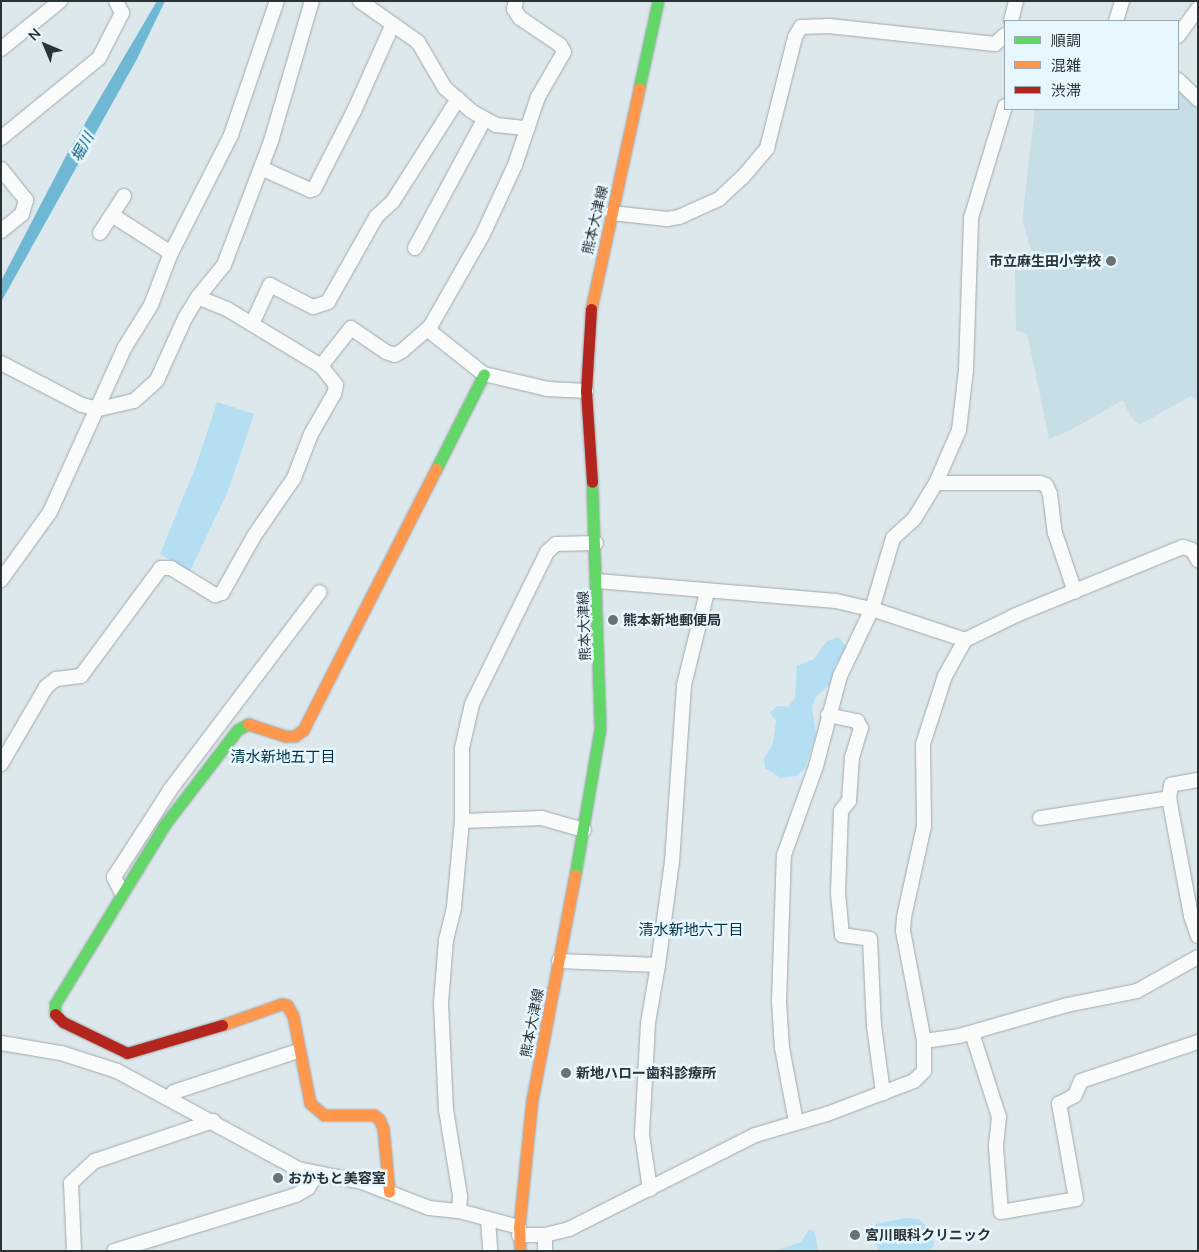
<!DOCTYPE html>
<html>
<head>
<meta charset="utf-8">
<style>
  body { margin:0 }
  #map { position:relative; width:1199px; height:1252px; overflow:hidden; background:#dde8ed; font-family:Mulish,"Noto Sans JP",sans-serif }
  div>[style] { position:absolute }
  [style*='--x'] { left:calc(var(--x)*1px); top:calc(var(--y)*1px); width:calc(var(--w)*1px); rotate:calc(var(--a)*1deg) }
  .built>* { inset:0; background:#c8dee7 }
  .green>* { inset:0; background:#b4def1 }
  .water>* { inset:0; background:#6eb8d3 }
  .roads { filter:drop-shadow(0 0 1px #a0a8ac) drop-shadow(0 0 1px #a0a8ac) }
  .street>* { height:14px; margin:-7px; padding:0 7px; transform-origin:7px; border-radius:7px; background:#fafcfc }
  .fast>* { height:11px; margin:-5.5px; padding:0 5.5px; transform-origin:5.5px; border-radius:5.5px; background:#63d668 }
  .slow>* { height:11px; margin:-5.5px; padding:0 5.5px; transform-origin:5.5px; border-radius:5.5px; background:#ff974d }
  .jam>* { height:11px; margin:-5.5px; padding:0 5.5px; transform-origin:5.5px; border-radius:5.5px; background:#b3261e }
  .dots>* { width:14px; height:14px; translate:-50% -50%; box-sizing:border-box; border:2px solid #e7f7ff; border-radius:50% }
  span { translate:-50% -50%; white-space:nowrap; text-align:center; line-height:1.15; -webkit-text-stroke:5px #e7f7ff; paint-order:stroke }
  .street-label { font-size:14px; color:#293235 }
  .poi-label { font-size:14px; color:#293235; font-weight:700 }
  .right { translate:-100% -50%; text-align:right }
  .left { translate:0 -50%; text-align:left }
  .water-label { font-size:15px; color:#005670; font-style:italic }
  .neighbourhood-label { font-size:15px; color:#003445 }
  .frame { position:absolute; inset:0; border:2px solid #293235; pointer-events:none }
  .legend { position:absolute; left:1004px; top:20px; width:175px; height:90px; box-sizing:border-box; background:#e7f7ff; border:1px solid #9ba8ae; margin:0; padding:6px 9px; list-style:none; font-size:15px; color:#293235 }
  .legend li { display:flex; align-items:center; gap:10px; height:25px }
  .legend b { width:25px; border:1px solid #9ba8ae }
  .north { position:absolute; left:20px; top:20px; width:50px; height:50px; -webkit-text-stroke:4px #e7f7ff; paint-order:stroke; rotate:315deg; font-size:14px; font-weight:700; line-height:20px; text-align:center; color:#293235 }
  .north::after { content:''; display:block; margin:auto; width:18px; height:22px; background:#293235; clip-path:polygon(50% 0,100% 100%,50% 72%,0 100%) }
</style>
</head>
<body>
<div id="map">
  <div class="built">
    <i style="clip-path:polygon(1178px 87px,1198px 106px,1198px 401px,1191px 396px,1139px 425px,1130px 416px,1123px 400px,1071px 430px,1049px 439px,1027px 333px,1016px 331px,1015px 265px,1033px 256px,1022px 220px,1035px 109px,1178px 109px)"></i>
  </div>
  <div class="green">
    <i style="clip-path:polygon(217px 402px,254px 414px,228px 491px,190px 571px,160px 554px,196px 466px)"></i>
    <i style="clip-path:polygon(838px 637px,847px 647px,835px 665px,830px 685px,816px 696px,812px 706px,816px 735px,805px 768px,797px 776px,781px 778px,765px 768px,764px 759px,773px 743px,776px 721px,770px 713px,777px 706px,788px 707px,795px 698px,797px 666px,814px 659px,827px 641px)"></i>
    <i style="clip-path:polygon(905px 1218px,919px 1219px,931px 1231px,934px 1244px,930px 1251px,878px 1251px,872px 1229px,876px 1224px)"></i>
    <i style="clip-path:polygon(809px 1229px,815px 1232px,818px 1251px,775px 1251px,801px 1242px)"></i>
  </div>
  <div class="water">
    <i style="clip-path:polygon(157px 1px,165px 1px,137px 59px,1px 302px,1px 281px,67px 154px)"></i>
  </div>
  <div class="roads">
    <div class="street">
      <i style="--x:360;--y:1;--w:71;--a:35.3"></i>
      <i style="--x:418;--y:42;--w:53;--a:59.6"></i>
      <i style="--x:445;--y:88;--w:35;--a:41"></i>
      <i style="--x:471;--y:111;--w:29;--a:29"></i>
      <i style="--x:496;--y:125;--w:31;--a:6"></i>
      <i style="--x:1011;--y:21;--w:21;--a:-76"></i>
      <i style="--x:1116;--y:21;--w:21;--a:-73"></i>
      <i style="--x:1178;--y:36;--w:34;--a:-54"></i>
      <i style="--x:1;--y:49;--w:76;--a:-39.1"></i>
      <i style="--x:1178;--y:80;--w:28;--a:44"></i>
      <i style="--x:1;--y:138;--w:127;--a:-39.2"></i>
      <i style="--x:99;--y:58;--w:51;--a:-62.9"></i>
      <i style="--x:122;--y:13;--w:13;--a:-117"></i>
      <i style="--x:261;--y:168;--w:54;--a:24.2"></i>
      <i style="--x:310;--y:190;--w:4;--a:-14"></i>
      <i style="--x:314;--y:189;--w:88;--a:-62.9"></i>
      <i style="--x:354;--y:111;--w:95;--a:-65.9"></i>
      <i style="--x:1;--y:169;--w:40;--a:51"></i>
      <i style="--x:26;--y:200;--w:15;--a:106"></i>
      <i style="--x:22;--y:214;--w:27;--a:141"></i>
      <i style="--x:612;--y:213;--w:55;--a:6.2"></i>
      <i style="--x:667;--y:219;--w:12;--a:-9"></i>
      <i style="--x:679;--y:217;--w:44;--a:-24.2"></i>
      <i style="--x:719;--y:199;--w:33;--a:-43"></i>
      <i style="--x:743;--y:177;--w:38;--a:-50"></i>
      <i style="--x:767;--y:148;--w:114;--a:-75.8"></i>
      <i style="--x:795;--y:37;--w:12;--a:-59"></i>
      <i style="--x:801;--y:27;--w:28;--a:-2"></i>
      <i style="--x:829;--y:26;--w:167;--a:6.2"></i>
      <i style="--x:995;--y:44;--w:13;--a:-42"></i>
      <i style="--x:112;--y:215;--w:70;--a:32.8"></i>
      <i style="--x:100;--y:233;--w:44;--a:-57"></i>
      <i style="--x:415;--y:248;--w:145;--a:-61.7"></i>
      <i style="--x:252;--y:324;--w:43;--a:-65.2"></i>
      <i style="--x:270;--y:285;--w:48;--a:27.1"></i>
      <i style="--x:313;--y:307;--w:16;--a:-18"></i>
      <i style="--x:328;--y:302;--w:98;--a:-60.5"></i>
      <i style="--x:376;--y:217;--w:23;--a:-43"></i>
      <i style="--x:393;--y:201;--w:121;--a:-57.5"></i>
      <i style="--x:430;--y:327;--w:6;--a:72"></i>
      <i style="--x:432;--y:333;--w:66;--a:38.3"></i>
      <i style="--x:484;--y:374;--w:66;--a:13.2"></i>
      <i style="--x:548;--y:389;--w:38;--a:3"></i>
      <i style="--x:1;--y:363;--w:91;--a:27.4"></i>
      <i style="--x:82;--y:405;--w:17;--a:13"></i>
      <i style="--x:99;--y:409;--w:36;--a:-13"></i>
      <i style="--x:134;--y:401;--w:31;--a:-42"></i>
      <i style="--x:157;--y:380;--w:68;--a:-65.7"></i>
      <i style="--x:185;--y:318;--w:25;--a:-58"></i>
      <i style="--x:198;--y:297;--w:41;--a:-50.9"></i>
      <i style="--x:224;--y:265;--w:133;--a:-69.2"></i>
      <i style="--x:271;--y:141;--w:146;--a:-73.7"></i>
      <i style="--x:321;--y:366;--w:48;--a:-51.7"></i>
      <i style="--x:351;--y:328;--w:42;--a:34.4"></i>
      <i style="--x:386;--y:352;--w:9;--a:18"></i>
      <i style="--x:395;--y:355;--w:8;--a:-30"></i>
      <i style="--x:402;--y:351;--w:37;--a:-41"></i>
      <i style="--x:430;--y:327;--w:107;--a:-60.3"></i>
      <i style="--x:483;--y:234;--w:76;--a:-65.1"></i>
      <i style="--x:515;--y:165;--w:72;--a:-71.3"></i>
      <i style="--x:538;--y:97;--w:52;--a:-60"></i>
      <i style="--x:564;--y:52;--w:8;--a:-120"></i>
      <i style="--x:560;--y:45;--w:48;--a:-146"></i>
      <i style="--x:520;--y:18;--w:11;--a:-124"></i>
      <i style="--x:514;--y:9;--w:8;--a:-76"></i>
      <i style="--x:936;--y:483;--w:58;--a:-66.5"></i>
      <i style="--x:959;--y:430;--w:60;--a:-83.3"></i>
      <i style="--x:966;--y:370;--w:152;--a:-88.1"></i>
      <i style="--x:971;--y:218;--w:117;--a:-73.1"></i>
      <i style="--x:1;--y:580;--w:84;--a:-54.2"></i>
      <i style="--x:50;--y:512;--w:181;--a:-65.6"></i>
      <i style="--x:125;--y:347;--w:49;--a:-58.2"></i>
      <i style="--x:151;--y:305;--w:56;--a:-69"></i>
      <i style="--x:171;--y:253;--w:132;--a:-63"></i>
      <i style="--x:231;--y:135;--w:142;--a:-71.1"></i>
      <i style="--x:597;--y:581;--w:240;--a:4.8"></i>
      <i style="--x:836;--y:601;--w:37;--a:13"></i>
      <i style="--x:872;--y:609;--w:98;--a:18.4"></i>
      <i style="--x:965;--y:640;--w:57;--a:-26.1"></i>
      <i style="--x:1016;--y:615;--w:180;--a:-22.2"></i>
      <i style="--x:1183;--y:547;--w:9;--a:18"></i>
      <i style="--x:1192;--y:550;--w:12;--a:59"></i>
      <i style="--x:828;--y:715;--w:30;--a:12"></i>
      <i style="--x:857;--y:721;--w:8;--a:60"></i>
      <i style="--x:861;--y:728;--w:30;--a:107"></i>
      <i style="--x:852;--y:757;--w:44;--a:93.9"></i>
      <i style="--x:849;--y:801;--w:13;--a:129"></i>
      <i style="--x:841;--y:811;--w:82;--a:92.1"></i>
      <i style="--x:838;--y:893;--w:42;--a:84.6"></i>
      <i style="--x:842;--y:935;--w:28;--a:8"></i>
      <i style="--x:870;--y:939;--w:87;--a:87.4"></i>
      <i style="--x:874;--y:1026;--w:68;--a:82.3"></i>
      <i style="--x:1;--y:764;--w:89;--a:-59.7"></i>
      <i style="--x:46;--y:687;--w:13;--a:-39"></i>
      <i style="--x:56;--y:679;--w:25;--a:-7"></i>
      <i style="--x:81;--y:676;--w:134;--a:-53.5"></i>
      <i style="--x:161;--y:568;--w:10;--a:0"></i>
      <i style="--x:171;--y:568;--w:52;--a:31.5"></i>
      <i style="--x:215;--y:595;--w:7;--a:-16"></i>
      <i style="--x:222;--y:593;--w:65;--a:-60.7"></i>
      <i style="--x:254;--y:536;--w:70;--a:-55.4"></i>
      <i style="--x:294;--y:478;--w:47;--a:-68.9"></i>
      <i style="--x:311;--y:434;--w:46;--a:-60.1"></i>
      <i style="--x:334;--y:394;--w:9;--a:-77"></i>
      <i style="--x:336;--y:385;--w:24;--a:-128"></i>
      <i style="--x:321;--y:366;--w:110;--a:-148.8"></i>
      <i style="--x:227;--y:309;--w:31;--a:-158"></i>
      <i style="--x:1198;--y:780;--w:27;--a:170"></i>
      <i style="--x:1171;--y:785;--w:13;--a:99"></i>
      <i style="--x:1169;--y:798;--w:120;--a:79.4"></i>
      <i style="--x:1191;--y:916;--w:21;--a:71"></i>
      <i style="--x:1040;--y:818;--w:131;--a:-8.8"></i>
      <i style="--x:584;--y:830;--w:44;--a:-164.1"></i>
      <i style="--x:542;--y:818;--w:80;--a:177.9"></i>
      <i style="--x:462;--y:821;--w:73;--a:-90"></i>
      <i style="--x:462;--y:748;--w:45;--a:-77.2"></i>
      <i style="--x:472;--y:704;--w:169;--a:-63.7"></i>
      <i style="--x:547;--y:552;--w:12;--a:-42"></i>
      <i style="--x:556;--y:544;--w:40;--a:-1.4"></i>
      <i style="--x:122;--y:893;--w:18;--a:-117"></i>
      <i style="--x:114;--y:877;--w:103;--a:-57.2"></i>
      <i style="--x:170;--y:790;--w:248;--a:-52.9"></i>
      <i style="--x:559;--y:961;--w:99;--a:2.3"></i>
      <i style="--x:658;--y:965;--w:59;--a:99.8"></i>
      <i style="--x:648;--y:1023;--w:112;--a:93.1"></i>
      <i style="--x:642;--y:1135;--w:55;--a:81.6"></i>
      <i style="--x:658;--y:965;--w:104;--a:-82.3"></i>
      <i style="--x:672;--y:862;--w:177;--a:-86.1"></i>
      <i style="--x:684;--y:685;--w:96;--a:-76.1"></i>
      <i style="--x:972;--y:1033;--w:88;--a:72.2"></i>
      <i style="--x:999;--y:1117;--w:30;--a:96"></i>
      <i style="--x:996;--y:1147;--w:65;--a:85.6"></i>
      <i style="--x:1001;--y:1212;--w:76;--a:-9.8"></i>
      <i style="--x:1076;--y:1199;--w:97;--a:-100.1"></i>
      <i style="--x:1059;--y:1104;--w:18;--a:-29"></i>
      <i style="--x:1075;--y:1095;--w:15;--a:-67"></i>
      <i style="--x:1081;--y:1081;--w:123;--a:-18.4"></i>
      <i style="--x:924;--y:1041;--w:112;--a:-100.8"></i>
      <i style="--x:903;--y:931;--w:14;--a:-86"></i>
      <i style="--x:904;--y:917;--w:93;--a:-77.6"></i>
      <i style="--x:924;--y:826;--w:82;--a:-90.7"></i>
      <i style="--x:923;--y:744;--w:71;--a:-72.1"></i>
      <i style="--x:945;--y:676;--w:41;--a:-60.9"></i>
      <i style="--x:1;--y:1043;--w:61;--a:9.5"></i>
      <i style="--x:61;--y:1053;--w:59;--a:17.8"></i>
      <i style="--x:117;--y:1071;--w:206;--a:28.4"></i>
      <i style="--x:298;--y:1169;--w:65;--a:11.5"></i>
      <i style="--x:362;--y:1182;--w:72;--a:21.2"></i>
      <i style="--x:429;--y:1208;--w:30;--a:6"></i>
      <i style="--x:459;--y:1211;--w:62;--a:14.9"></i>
      <i style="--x:169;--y:1098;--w:8;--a:-50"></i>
      <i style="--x:174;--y:1092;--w:131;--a:-18.3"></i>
      <i style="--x:796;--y:1122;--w:75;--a:-100.7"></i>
      <i style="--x:782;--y:1048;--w:46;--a:-93.7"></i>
      <i style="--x:779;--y:1002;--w:147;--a:-88.1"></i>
      <i style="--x:784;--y:855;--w:95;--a:-70.2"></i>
      <i style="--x:816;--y:766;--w:93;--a:-75.1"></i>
      <i style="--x:840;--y:676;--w:74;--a:-64.5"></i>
      <i style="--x:872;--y:609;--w:74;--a:-73.5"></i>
      <i style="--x:893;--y:538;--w:28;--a:-42"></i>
      <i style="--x:914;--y:519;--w:42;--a:-58.6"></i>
      <i style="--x:936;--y:483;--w:104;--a:0"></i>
      <i style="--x:1040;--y:483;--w:6;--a:18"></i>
      <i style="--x:1046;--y:485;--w:10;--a:66"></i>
      <i style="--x:1050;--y:494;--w:39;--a:83"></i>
      <i style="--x:1055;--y:533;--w:62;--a:71.3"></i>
      <i style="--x:459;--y:1211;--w:15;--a:-86"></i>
      <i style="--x:460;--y:1196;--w:87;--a:-99.2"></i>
      <i style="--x:446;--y:1110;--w:107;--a:-92.7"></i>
      <i style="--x:441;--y:1003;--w:63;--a:-85.5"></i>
      <i style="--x:446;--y:940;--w:34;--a:-76"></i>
      <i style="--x:454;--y:907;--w:86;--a:-84.7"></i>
      <i style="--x:488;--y:1219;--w:32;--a:86"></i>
      <i style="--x:519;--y:1235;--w:26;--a:0"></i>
      <i style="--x:545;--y:1235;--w:25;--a:-14"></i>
      <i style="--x:569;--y:1229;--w:208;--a:-26.8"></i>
      <i style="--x:755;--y:1135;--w:75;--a:-16.3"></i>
      <i style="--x:827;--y:1114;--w:93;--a:-20.8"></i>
      <i style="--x:914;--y:1081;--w:14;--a:-45"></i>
      <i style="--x:924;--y:1071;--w:30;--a:-90"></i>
      <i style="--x:924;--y:1041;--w:35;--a:-8"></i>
      <i style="--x:959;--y:1036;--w:112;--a:-16"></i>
      <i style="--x:1067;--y:1005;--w:71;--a:-11.3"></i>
      <i style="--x:1137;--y:991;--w:70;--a:-29.1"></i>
      <i style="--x:74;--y:1251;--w:68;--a:-92.5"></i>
      <i style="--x:71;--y:1183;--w:33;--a:-43"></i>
      <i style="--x:95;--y:1161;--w:125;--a:-18.7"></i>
      <i style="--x:114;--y:1251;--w:190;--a:-17.1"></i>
      <i style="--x:296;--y:1195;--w:14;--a:-30"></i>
      <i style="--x:308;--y:1188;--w:16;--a:-60"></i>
      <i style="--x:545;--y:1251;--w:16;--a:-90"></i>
    </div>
    <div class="fast">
      <i style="--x:639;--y:88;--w:89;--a:-77.7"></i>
      <i style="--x:436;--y:469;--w:106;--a:-63.2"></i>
      <i style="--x:575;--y:875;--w:149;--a:-80.3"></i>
      <i style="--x:600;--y:728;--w:246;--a:-91.9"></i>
      <i style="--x:55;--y:1014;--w:10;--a:-90"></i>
      <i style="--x:55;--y:1004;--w:212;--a:-58.5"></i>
      <i style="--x:166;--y:823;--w:117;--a:-52.6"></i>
      <i style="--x:237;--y:730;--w:13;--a:-29"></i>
    </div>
    <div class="slow">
      <i style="--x:591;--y:309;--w:226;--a:-77.7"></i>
      <i style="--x:248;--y:724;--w:40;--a:18"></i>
      <i style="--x:286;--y:736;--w:9;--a:0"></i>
      <i style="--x:295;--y:736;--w:10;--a:-37"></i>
      <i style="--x:303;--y:730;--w:293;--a:-63"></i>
      <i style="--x:222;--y:1025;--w:63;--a:-19.6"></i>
      <i style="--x:281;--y:1004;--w:6;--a:9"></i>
      <i style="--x:287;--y:1005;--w:13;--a:61"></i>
      <i style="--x:293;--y:1016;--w:89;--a:78.9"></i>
      <i style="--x:310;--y:1103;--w:18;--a:41"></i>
      <i style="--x:324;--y:1115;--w:50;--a:0"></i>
      <i style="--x:374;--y:1115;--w:6;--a:39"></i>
      <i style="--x:379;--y:1119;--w:10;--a:66"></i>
      <i style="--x:383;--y:1128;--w:64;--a:84.6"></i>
      <i style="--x:520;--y:1251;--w:24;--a:-92"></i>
      <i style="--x:519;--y:1227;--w:128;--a:-84.2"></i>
      <i style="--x:532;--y:1100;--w:229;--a:-79.2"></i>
    </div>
    <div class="jam">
      <i style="--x:591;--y:309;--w:82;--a:93.5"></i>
      <i style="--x:586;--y:391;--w:91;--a:86.2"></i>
      <i style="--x:55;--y:1014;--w:11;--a:45"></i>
      <i style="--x:63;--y:1022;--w:71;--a:25.8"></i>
      <i style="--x:127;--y:1053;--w:99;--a:-16.4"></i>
    </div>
  </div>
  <div class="dots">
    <i style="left:1111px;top:261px;background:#687275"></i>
    <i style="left:613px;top:620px;background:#687275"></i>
    <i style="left:566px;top:1073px;background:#687275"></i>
    <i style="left:278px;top:1178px;background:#687275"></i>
    <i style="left:855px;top:1235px;background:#687275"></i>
  </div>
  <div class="street-label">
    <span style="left:595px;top:220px;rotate:-77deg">熊本大津線</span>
    <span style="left:584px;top:626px;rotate:-92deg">熊本大津線</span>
    <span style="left:532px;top:1023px;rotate:-79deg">熊本大津線</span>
  </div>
  <div class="poi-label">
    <span class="right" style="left:1101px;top:261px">市立麻生田小学校</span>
    <span class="left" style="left:623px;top:620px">熊本新地郵便局</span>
    <span class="left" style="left:576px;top:1073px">新地ハロー歯科診療所</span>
    <span class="left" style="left:288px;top:1178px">おかもと美容室</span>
    <span class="left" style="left:865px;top:1235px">宮川眼科クリニック</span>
  </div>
  <div class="water-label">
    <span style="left:82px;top:147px;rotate:-61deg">堀川</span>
  </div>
  <div class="neighbourhood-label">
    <span style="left:283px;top:757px">清水新地五丁目</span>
    <span style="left:691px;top:930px">清水新地六丁目</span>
  </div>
  <div class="frame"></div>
  <ul class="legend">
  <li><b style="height:6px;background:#63d668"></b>順調</li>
  <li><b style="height:6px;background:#ff974d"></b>混雑</li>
  <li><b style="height:6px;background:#b3261e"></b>渋滞</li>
  </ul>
  <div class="north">N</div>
</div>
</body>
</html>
